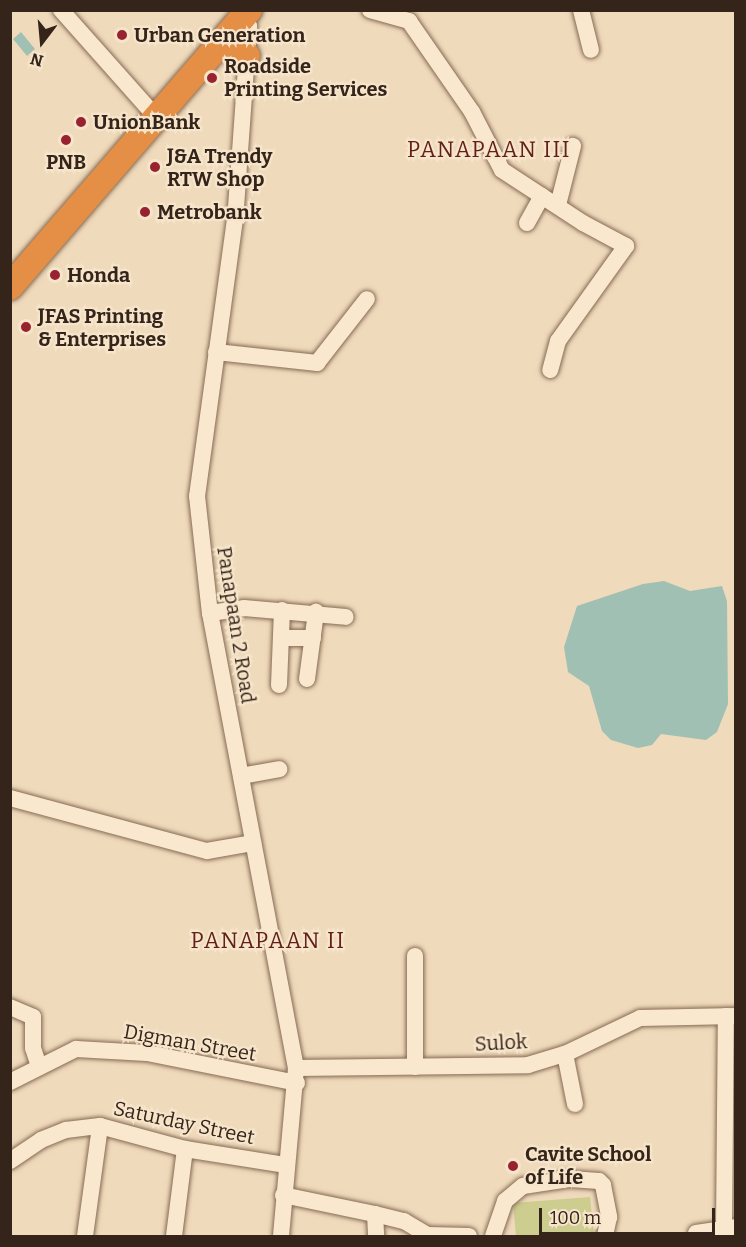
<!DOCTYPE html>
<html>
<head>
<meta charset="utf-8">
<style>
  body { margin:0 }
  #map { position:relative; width:746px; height:1247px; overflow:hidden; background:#efdabb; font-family:Bitter,serif }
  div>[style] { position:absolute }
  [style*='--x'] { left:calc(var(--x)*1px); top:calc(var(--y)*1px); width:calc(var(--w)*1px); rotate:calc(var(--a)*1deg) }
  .green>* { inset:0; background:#cccd8f }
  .water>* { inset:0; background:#9fc0b3 }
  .roads { filter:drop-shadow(0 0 2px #866a54) drop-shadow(0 0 2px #866a54) }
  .minor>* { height:16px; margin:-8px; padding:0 8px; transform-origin:8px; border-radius:8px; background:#fae8ce }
  .highway>* { height:26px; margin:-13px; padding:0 13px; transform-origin:13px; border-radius:13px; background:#e48f45 }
  .dots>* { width:16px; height:16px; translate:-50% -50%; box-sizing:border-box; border:3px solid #f6e5ca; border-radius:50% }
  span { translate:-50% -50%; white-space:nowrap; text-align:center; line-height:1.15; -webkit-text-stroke:4.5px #f6e5ca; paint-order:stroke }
  .poi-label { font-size:20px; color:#35241a; font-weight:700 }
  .left { translate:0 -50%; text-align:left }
  .street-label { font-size:20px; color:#35241a }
  .quarter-label { font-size:22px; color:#632018; letter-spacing:1.5px }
  .frame { position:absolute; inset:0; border:12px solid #35241a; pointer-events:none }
  .north { position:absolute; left:12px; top:12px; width:60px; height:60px; -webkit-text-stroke:4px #f6e5ca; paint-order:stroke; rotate:196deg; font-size:16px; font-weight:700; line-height:24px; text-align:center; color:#35241a }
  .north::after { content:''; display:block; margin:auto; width:21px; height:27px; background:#35241a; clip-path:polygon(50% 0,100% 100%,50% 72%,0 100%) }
  .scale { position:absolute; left:539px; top:1208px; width:176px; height:27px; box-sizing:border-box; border:3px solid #35241a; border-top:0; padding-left:8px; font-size:18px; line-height:21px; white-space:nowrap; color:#35241a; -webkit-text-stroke:4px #f6e5ca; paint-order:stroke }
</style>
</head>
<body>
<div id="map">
  <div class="green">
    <i style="clip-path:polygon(590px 1197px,594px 1236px,516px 1236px,513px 1203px)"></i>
  </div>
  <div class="water">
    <i style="clip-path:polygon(21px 32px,35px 49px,27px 56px,13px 39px)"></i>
    <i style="clip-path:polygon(664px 581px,690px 591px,722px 586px,727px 601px,728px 704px,717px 732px,706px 740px,661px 734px,652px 745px,638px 748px,611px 740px,602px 731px,589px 686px,568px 672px,564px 647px,577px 606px,643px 584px)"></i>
  </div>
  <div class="roads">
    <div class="minor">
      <i style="--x:61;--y:10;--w:143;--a:48.4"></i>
      <i style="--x:370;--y:10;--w:41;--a:15.8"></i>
      <i style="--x:409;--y:21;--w:111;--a:55.3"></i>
      <i style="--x:472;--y:112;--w:65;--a:62.7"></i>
      <i style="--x:502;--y:170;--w:97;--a:33.2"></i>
      <i style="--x:583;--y:223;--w:49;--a:28.1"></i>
      <i style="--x:626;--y:246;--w:117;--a:125.6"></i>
      <i style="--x:558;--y:341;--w:30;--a:105"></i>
      <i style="--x:581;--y:10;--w:41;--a:76"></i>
      <i style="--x:242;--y:19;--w:10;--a:45"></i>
      <i style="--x:249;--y:26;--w:194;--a:94.1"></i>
      <i style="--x:235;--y:219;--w:280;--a:97.8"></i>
      <i style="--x:197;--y:496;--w:118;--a:83.7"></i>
      <i style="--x:210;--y:613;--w:463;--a:79.3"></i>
      <i style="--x:296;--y:1068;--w:169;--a:95.1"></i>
      <i style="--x:558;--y:205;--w:61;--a:-75.7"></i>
      <i style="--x:527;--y:223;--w:31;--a:-61"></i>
      <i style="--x:216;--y:352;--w:102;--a:6.2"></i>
      <i style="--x:317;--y:363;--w:81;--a:-52"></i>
      <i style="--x:210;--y:613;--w:34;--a:-8"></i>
      <i style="--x:244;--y:608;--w:102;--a:5"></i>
      <i style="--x:282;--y:638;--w:31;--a:0"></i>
      <i style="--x:307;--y:679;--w:68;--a:-82.3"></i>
      <i style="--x:279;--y:685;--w:75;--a:-87.7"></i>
      <i style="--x:241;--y:776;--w:39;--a:-10"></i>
      <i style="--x:10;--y:798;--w:204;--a:15.1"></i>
      <i style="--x:207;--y:851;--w:47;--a:-9.9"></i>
      <i style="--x:415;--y:956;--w:111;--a:90"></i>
      <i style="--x:10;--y:1007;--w:25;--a:23"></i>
      <i style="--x:33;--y:1017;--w:31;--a:90"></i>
      <i style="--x:33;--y:1048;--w:20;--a:72"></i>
      <i style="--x:565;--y:1054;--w:51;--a:78.7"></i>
      <i style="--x:296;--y:1068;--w:232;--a:-0.7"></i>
      <i style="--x:528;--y:1065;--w:39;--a:-17"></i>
      <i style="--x:565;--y:1054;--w:83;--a:-25.6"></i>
      <i style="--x:640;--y:1018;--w:96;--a:-1.2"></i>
      <i style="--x:10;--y:1082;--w:74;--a:-26.6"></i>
      <i style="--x:76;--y:1049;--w:71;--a:3.2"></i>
      <i style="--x:147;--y:1053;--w:153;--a:11.3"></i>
      <i style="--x:10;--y:1161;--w:37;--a:-34"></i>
      <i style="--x:41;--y:1140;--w:27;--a:-22"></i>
      <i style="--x:66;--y:1130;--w:34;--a:-7"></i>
      <i style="--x:100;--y:1126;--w:88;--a:15.1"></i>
      <i style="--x:185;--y:1149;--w:101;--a:9.1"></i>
      <i style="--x:283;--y:1195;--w:94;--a:11.7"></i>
      <i style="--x:375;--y:1214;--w:22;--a:87"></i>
      <i style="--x:375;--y:1214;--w:30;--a:14"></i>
      <i style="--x:404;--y:1221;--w:27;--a:31"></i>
      <i style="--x:427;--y:1235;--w:42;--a:1.4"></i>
      <i style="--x:724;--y:1229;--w:213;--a:-89.5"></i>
      <i style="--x:696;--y:1233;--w:40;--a:-8.5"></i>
      <i style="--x:85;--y:1236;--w:111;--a:-82.2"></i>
      <i style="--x:174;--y:1236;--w:88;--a:-82.8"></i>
      <i style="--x:493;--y:1236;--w:37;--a:-71"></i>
      <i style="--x:505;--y:1201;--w:23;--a:-40"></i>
      <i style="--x:523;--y:1186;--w:48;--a:-8.5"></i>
      <i style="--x:570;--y:1179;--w:29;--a:4"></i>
      <i style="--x:599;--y:1181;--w:6;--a:45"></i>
      <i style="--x:603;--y:1185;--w:33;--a:79"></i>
      <i style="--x:609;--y:1217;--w:19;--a:102"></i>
    </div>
    <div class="highway">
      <i style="--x:219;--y:46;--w:16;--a:-14"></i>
      <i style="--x:235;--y:42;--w:18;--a:49"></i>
      <i style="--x:10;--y:287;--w:366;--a:-49.2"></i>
    </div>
  </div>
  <div class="dots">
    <i style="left:122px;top:35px;background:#98222f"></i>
    <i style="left:212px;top:78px;background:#98222f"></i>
    <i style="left:81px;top:122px;background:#98222f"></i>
    <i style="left:66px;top:140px;background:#98222f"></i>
    <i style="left:155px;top:167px;background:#98222f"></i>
    <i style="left:145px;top:212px;background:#98222f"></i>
    <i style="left:55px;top:275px;background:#98222f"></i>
    <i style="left:26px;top:327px;background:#98222f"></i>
    <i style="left:513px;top:1166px;background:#98222f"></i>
  </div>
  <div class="poi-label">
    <span class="left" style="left:134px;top:35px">Urban Generation</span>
    <span class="left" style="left:224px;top:78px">Roadside<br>Printing Services</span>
    <span class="left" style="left:93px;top:122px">UnionBank</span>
    <span class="left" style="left:167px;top:168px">J&amp;A Trendy<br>RTW Shop</span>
    <span style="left:66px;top:162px">PNB</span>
    <span class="left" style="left:157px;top:212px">Metrobank</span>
    <span class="left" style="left:67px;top:275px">Honda</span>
    <span class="left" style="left:38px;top:328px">JFAS Printing<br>&amp; Enterprises</span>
    <span class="left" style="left:525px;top:1166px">Cavite School<br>of Life</span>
  </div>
  <div class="street-label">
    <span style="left:236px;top:625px;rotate:81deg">Panapaan 2 Road</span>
    <span style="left:190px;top:1043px;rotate:10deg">Digman Street</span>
    <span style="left:501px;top:1043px;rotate:-3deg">Sulok</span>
    <span style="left:184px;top:1123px;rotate:12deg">Saturday Street</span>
  </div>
  <div class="quarter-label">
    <span style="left:489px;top:150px">PANAPAAN III</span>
    <span style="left:268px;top:941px">PANAPAAN II</span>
  </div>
  <div class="frame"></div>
  <div class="north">N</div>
  <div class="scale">100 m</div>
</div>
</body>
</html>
